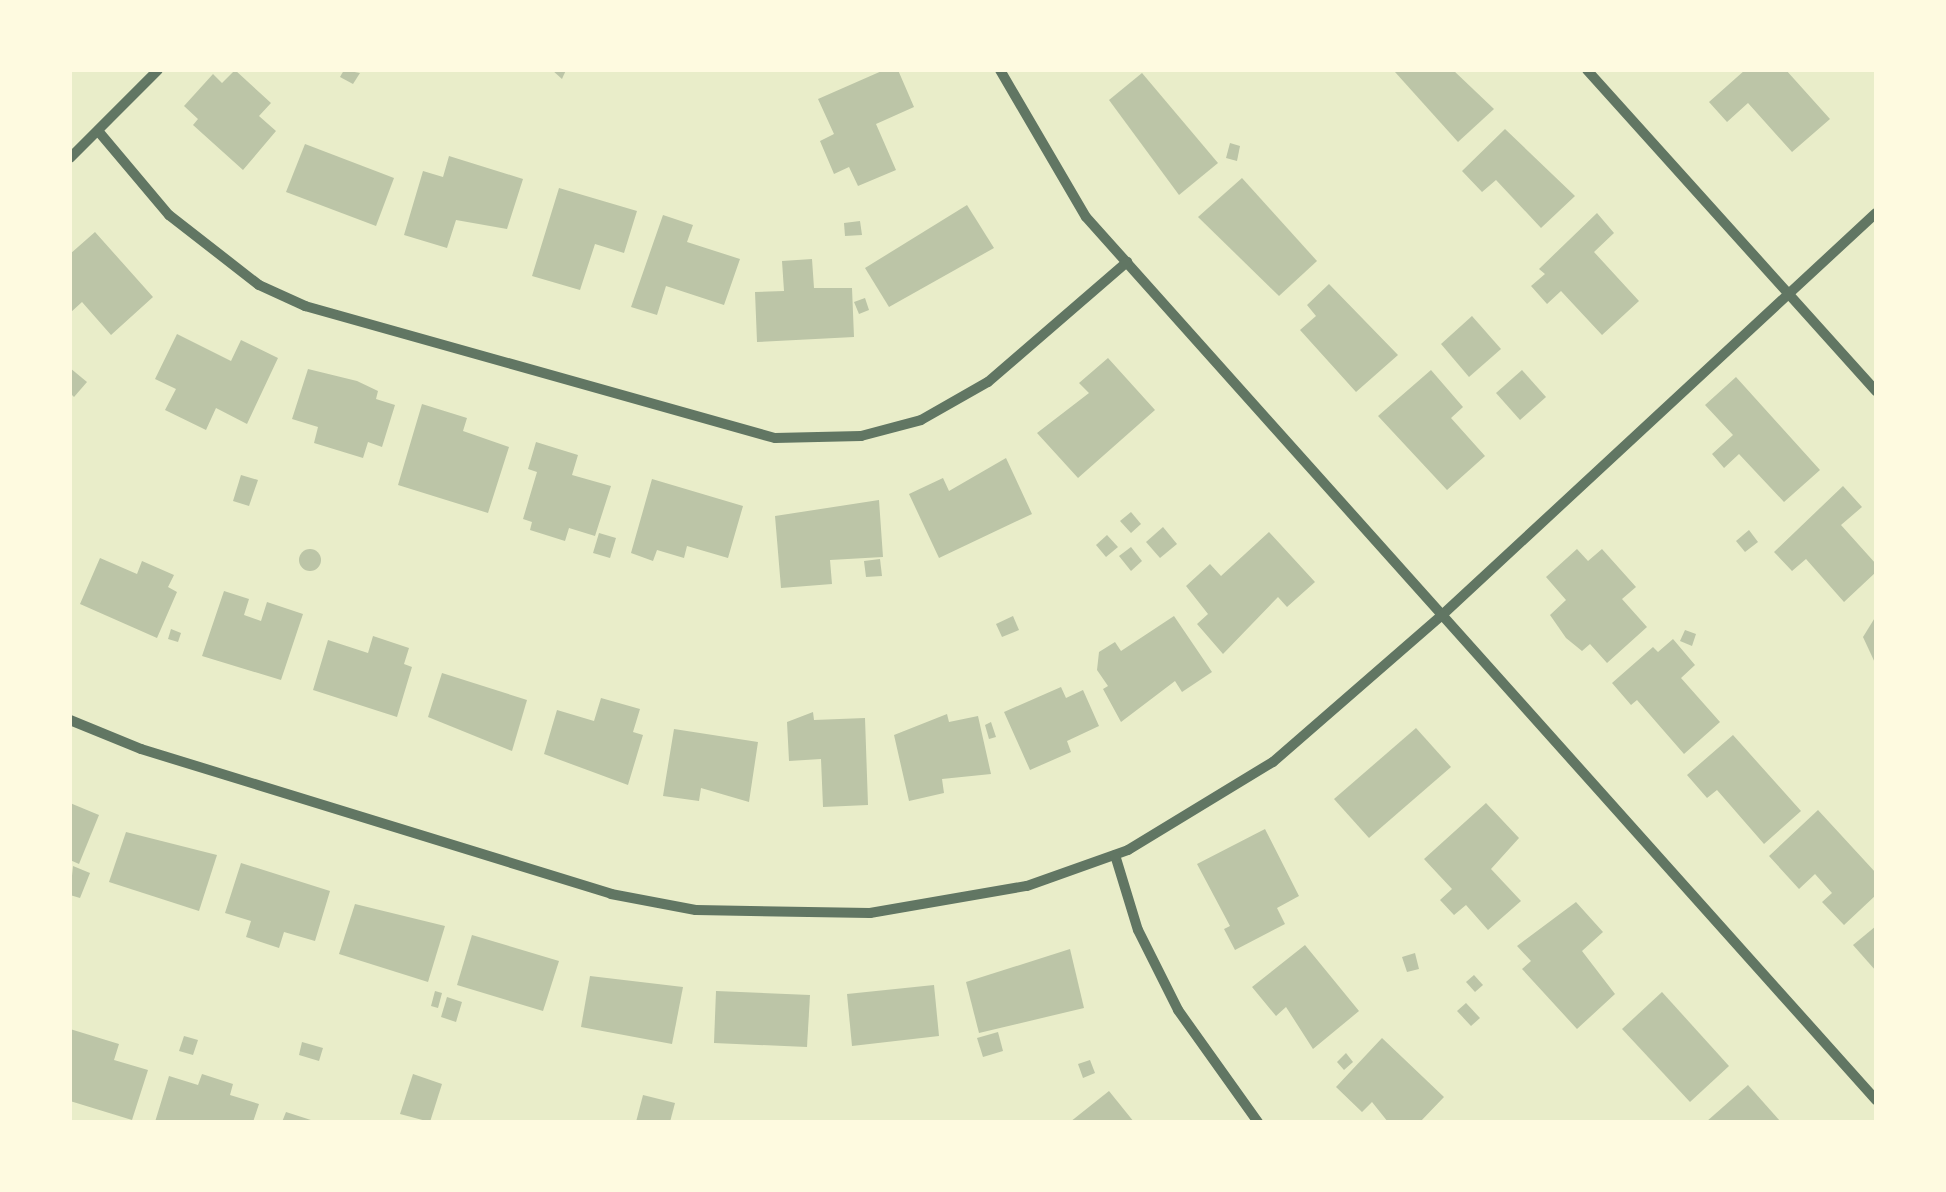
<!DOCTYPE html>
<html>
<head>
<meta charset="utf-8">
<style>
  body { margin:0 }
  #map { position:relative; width:1946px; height:1192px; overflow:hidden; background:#e9edc9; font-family:Jost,sans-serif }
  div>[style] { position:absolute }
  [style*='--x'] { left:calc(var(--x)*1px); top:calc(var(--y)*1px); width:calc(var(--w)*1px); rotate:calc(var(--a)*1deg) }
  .building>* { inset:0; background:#bcc5a7 }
  .round { border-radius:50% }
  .minor>* { height:10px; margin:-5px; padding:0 5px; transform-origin:5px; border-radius:5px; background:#617663 }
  span { translate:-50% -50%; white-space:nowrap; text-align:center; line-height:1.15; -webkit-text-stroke:8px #fefae0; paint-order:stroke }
  .frame { position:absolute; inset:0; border:72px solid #fefae0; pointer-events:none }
</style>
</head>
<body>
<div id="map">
  <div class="building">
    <i style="clip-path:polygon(235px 70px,271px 103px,259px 116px,276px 131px,243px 170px,193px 125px,198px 119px,184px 106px,213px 74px,222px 83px)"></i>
    <i style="clip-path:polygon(344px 70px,360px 73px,353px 84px,340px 77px)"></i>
    <i style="clip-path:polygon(552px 70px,566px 70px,562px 79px)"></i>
    <i style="clip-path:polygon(884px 70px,898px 70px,914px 107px,876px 124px,896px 170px,858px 186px,849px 167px,834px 174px,820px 141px,834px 134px,818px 99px)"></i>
    <i style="clip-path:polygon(1453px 70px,1494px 109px,1458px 142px,1395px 72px)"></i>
    <i style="clip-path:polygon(1745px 70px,1786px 70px,1830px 119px,1792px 152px,1748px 103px,1727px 122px,1709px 102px)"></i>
    <i style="clip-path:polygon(1142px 73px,1218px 163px,1179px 195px,1109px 100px)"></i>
    <i style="clip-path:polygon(1505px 129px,1575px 196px,1541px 228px,1496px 180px,1482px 192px,1462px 171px)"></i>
    <i style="clip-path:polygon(1230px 143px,1240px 146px,1237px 161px,1226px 158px)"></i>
    <i style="clip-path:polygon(305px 144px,394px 178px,376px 226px,286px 192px)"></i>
    <i style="clip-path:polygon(449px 156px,523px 179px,507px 229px,456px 220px,447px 248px,404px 235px,423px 171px,443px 177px)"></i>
    <i style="clip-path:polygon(1242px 178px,1317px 261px,1279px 296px,1198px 217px)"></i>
    <i style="clip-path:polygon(559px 188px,637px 211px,624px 253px,595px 244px,580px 290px,532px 276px)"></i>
    <i style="clip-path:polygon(967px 205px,994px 248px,889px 307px,865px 268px)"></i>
    <i style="clip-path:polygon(1597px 213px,1614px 233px,1594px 252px,1639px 301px,1602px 335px,1561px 291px,1547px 304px,1531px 286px,1545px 274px,1539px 269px)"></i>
    <i style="clip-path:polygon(663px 215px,693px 225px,687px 242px,740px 259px,724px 305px,666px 286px,657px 315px,631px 307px)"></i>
    <i style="clip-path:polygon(860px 221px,862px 235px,845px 236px,844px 223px)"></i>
    <i style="clip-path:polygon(95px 232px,153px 297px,111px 335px,82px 302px,70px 313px,70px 254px)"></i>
    <i style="clip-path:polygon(812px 259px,814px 288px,852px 288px,854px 337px,757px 342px,755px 292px,784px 291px,782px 261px)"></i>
    <i style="clip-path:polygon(1329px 284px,1398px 355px,1356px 392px,1300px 330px,1316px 316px,1307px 305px)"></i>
    <i style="clip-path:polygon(865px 298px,869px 310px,859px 314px,854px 302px)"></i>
    <i style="clip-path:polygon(1472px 316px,1501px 349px,1469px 377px,1441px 344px)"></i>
    <i style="clip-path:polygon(177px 334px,231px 361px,241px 340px,278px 358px,247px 424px,216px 408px,206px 430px,165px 410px,176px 389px,155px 379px)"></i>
    <i style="clip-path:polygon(1108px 358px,1155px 410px,1078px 478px,1037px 433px,1089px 393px,1079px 383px)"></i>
    <i style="clip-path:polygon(70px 368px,87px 382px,74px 397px,70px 393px)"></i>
    <i style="clip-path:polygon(308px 369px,357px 381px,378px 391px,376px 399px,395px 405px,382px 447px,368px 442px,363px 458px,314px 443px,318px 427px,292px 419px)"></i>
    <i style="clip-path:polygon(1431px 370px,1463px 407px,1451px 418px,1485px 456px,1447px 490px,1378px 416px)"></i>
    <i style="clip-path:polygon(1522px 370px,1546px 397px,1520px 420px,1496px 393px)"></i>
    <i style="clip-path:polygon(1736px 377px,1820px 470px,1784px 502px,1739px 454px,1724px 468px,1712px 454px,1733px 435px,1705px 405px)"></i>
    <i style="clip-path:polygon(422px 404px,467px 418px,463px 431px,509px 447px,488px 513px,398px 485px)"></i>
    <i style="clip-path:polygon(536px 442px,578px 455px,572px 475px,611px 486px,595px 536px,569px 528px,565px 541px,530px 530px,532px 522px,523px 519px,537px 472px,528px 469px)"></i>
    <i style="clip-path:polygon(1006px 458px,1032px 514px,939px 558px,909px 494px,943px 478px,949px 491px)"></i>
    <i style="clip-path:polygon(241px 475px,258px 480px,249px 506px,233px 501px)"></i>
    <i style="clip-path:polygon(652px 479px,743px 506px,728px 558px,687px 546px,684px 558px,657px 550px,653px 561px,631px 553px)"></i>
    <i style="clip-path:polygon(1843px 486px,1862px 507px,1841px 525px,1876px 564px,1876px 572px,1844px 602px,1806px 559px,1792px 571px,1774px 552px)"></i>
    <i style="clip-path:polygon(879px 500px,883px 557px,830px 560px,832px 584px,781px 588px,775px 516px)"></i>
    <i style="clip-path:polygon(1131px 512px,1141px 524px,1131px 533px,1120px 521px)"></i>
    <i style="clip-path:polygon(1163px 527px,1177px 544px,1160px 558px,1146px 542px)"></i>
    <i style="clip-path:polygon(1749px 530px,1758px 542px,1745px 552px,1736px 541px)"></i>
    <i style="clip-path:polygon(1269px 532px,1315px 582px,1287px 607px,1278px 597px,1223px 654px,1197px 624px,1208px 614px,1186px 586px,1210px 564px,1221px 576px)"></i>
    <i style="clip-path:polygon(599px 533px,616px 538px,610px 558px,593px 553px)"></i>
    <i style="clip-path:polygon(1107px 535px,1118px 547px,1106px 557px,1096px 545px)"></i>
    <i style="clip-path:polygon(1131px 547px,1142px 561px,1131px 571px,1119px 556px)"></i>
    <i class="round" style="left:299px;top:549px;width:22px;height:22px"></i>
    <i style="clip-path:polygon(1577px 549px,1588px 561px,1602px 549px,1636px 587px,1622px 599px,1647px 627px,1607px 663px,1590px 644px,1582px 651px,1566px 638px,1550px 615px,1566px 600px,1546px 577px)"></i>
    <i style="clip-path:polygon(100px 558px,137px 574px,142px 561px,174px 575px,168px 587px,177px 592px,157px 638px,80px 604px)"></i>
    <i style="clip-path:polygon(880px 559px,882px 576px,866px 577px,864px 561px)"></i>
    <i style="clip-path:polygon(224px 591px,249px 599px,244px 615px,261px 621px,267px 602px,303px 614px,281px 680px,202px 656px)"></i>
    <i style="clip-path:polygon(1013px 616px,1019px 630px,1002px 637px,996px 624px)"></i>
    <i style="clip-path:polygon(1174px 616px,1212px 672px,1182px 692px,1175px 681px,1121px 722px,1103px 689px,1108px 686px,1097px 670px,1099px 652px,1115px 642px,1121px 651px)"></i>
    <i style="clip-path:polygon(1876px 616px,1876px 665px,1863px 637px)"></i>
    <i style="clip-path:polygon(171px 629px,181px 633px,178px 642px,168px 639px)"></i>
    <i style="clip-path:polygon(1685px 630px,1696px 634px,1692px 646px,1680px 641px)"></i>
    <i style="clip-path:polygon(373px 636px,409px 648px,404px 664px,412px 667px,397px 717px,313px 690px,328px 640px,368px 653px)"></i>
    <i style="clip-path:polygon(1673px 639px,1695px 665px,1681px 678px,1720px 722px,1684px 754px,1637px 700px,1631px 705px,1612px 683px,1653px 647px,1658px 652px)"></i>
    <i style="clip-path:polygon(442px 673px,527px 700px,512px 751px,428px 717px)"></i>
    <i style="clip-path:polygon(1061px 687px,1066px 698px,1083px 690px,1099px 726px,1067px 741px,1071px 752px,1030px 770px,1004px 712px)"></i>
    <i style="clip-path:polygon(601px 698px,640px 709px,633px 732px,643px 735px,628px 785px,544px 754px,557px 710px,594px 721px)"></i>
    <i style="clip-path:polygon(813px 712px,814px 720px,865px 718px,868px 805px,823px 807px,821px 759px,789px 761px,787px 722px)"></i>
    <i style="clip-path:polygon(947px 714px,949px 722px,978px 716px,991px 774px,942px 779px,944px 793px,909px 801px,894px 735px)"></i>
    <i style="clip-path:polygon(991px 722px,996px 737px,989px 739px,985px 725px)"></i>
    <i style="clip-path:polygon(1416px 728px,1451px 767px,1369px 838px,1334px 799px)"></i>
    <i style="clip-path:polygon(674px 729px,758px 742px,749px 802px,701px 788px,699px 801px,663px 796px)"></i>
    <i style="clip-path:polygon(1733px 735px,1801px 811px,1764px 844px,1717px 790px,1707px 798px,1687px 775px)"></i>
    <i style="clip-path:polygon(70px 803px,99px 815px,79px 864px,70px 860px)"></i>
    <i style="clip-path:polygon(1486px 803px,1519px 838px,1491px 869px,1521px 901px,1488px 930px,1466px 905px,1454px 915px,1440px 900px,1452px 889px,1424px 859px)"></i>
    <i style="clip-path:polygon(1818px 810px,1876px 873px,1876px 895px,1844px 925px,1822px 902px,1832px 893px,1815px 874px,1799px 889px,1769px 856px)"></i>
    <i style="clip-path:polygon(1265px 829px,1299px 896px,1277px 908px,1285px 924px,1235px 950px,1224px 929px,1230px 926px,1197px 864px)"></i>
    <i style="clip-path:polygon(126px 832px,217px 855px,199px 911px,109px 882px)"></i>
    <i style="clip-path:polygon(241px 863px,330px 891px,315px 941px,284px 932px,279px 948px,246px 937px,251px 921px,225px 913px)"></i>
    <i style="clip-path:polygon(73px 866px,90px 873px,80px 898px,70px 895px)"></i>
    <i style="clip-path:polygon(1576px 902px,1603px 932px,1582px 951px,1615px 994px,1577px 1029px,1522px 969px,1531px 961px,1517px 946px)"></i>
    <i style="clip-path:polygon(355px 904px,445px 926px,428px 982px,339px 954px)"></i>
    <i style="clip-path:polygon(1876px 926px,1876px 971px,1853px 945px)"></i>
    <i style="clip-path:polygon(472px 935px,559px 961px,543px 1011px,457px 985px)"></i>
    <i style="clip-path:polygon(1305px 945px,1359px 1011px,1313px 1049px,1286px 1007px,1276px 1016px,1252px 987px)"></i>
    <i style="clip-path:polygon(1070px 949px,1084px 1008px,979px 1033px,966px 982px)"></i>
    <i style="clip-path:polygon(1415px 953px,1419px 969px,1407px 972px,1402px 957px)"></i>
    <i style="clip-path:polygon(1474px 975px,1483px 985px,1475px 992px,1466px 982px)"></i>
    <i style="clip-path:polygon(590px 976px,683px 987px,672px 1044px,581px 1027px)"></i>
    <i style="clip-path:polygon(934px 985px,939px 1036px,852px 1046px,847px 994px)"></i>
    <i style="clip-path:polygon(435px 991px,442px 993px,438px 1008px,431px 1006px)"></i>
    <i style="clip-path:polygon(716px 991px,810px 995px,807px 1047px,714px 1043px)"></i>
    <i style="clip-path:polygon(1662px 992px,1729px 1066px,1690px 1102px,1622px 1029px)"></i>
    <i style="clip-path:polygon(447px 997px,462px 1002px,456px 1022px,441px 1017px)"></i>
    <i style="clip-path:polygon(1466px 1003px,1480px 1018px,1471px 1026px,1457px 1011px)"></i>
    <i style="clip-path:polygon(70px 1029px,119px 1044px,114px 1060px,148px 1070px,132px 1120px,70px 1101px)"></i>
    <i style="clip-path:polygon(998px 1032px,1003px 1051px,983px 1057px,977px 1038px)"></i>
    <i style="clip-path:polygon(184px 1036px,198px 1040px,193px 1055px,179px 1051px)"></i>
    <i style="clip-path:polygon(1382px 1038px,1444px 1097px,1420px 1122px,1388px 1122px,1372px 1102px,1362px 1112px,1336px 1087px)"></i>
    <i style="clip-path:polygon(302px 1042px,323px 1048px,319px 1061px,299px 1055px)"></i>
    <i style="clip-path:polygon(1346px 1053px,1353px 1062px,1344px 1070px,1337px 1062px)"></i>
    <i style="clip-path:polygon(1090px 1060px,1095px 1073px,1083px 1078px,1078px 1064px)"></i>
    <i style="clip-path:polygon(202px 1074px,233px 1084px,230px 1095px,259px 1104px,253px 1122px,155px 1122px,169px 1076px,198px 1085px)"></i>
    <i style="clip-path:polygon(413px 1074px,442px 1084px,430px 1122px,400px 1114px)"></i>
    <i style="clip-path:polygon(1748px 1085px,1781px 1122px,1706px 1122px)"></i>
    <i style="clip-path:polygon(1109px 1091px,1134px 1122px,1070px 1122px)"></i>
    <i style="clip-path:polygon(643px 1095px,675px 1103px,670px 1122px,636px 1122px)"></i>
    <i style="clip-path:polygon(286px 1112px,314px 1121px,314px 1122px,282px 1122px)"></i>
  </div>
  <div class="minor">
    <i style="--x:1000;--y:70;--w:170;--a:59.7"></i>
    <i style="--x:1086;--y:217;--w:1185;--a:48.18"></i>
    <i style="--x:1587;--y:70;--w:432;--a:48"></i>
    <i style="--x:99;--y:132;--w:109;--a:49.9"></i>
    <i style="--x:169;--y:215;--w:114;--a:37.9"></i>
    <i style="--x:259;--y:285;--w:51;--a:24.5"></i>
    <i style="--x:305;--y:306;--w:488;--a:15.7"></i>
    <i style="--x:775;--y:438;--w:86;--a:-1.3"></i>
    <i style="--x:861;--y:436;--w:62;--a:-14.9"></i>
    <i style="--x:921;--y:420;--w:77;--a:-29.6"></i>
    <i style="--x:988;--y:382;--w:184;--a:-40.8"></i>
    <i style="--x:70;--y:158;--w:124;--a:-45"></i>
    <i style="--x:70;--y:720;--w:77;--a:22.2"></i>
    <i style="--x:141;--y:749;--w:492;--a:17.1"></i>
    <i style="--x:611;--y:894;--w:86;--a:10.7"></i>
    <i style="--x:696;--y:910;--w:174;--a:1"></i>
    <i style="--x:870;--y:913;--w:159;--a:-9.8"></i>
    <i style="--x:1027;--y:886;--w:107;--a:-19.6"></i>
    <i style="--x:1128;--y:850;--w:170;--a:-31.3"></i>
    <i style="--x:1273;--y:762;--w:221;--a:-41"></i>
    <i style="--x:1440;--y:617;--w:594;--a:-42.82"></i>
    <i style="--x:1115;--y:855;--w:78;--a:73"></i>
    <i style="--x:1138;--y:930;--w:89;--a:63.4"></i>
    <i style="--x:1178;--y:1010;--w:138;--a:54.5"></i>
  </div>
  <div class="frame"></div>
</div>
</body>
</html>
